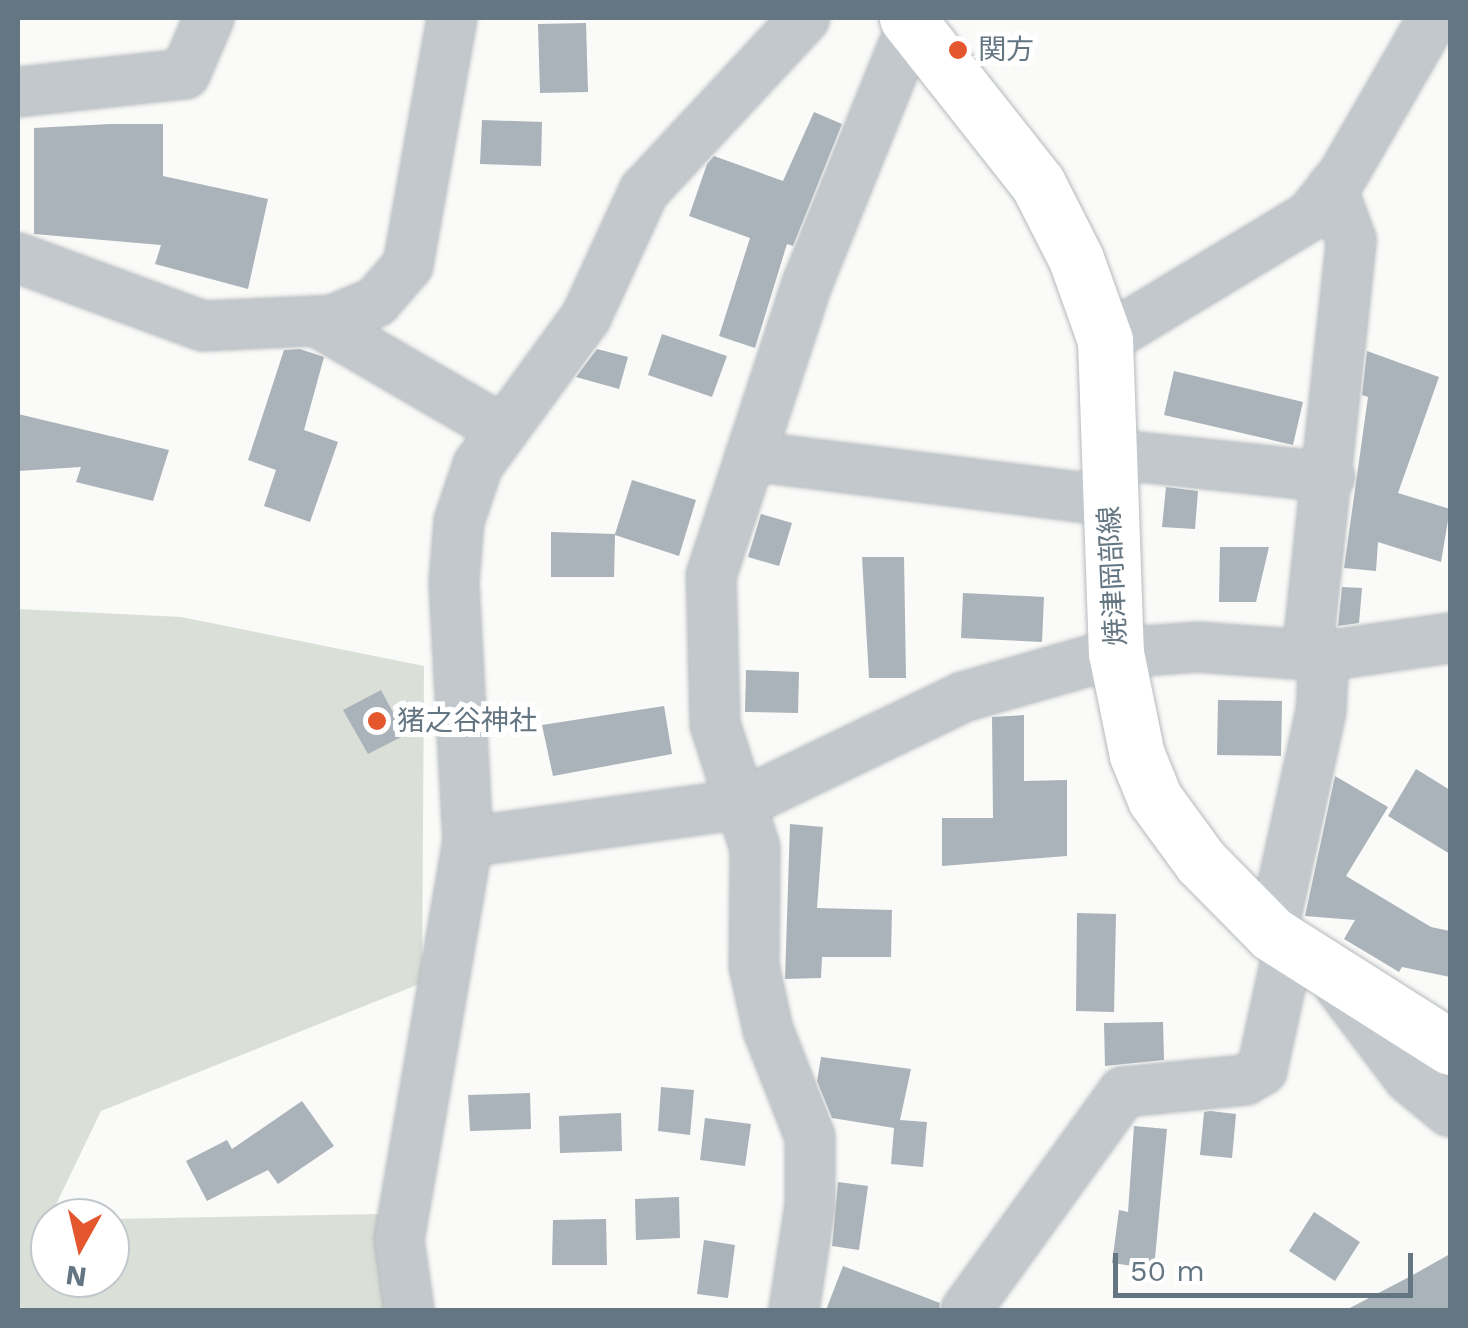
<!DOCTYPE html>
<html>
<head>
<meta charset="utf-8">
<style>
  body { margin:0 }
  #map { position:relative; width:1468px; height:1328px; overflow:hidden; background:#fafaf8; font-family:"Work Sans","Noto Sans JP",sans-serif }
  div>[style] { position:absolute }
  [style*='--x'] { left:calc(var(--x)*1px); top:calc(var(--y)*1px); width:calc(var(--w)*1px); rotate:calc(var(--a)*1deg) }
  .green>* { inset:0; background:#dadfd7 }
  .building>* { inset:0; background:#aab3b9 }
  .roads { filter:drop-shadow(0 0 2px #b5babe) drop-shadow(0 0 2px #b5babe) }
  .minor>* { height:48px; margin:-24px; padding:0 24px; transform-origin:24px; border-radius:24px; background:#c3c8cc }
  .major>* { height:55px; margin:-27.5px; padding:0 27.5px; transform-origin:27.5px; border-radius:27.5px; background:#fff }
  .dots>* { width:28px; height:28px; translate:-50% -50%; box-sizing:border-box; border:5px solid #fff; border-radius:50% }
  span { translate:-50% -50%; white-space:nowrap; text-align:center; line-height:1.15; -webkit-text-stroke:10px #fff; paint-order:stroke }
  .poi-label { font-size:28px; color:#657683 }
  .left { translate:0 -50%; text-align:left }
  .street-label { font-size:28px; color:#657683 }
  .frame { position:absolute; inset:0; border:20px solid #657683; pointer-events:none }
  .north { position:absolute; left:30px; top:1198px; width:100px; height:100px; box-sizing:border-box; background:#fff; border:2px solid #c1c8cd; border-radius:50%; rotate:188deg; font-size:28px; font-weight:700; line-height:40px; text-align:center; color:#657683 }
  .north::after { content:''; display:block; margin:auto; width:35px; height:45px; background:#e4572e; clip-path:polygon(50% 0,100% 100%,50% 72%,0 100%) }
  .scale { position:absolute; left:1113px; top:1253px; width:300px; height:45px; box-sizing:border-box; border:5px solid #657683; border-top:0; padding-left:12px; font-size:30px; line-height:35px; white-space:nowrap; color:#657683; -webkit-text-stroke:8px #fff; paint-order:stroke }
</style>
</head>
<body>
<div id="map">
  <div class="green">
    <i style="clip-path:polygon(18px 609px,181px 617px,424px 666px,422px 983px,101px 1111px,49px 1219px,50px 1278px,110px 1278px,110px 1219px,381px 1214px,405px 1310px,18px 1310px)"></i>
  </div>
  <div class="building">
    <i style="clip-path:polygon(586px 23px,588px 92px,540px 93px,538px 24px)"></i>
    <i style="clip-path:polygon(814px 112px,842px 124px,793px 246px,787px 244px,755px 348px,719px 336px,750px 238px,689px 216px,707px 164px,714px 156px,783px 181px)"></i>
    <i style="clip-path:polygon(482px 120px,542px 122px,541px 166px,480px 164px)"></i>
    <i style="clip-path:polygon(110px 124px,163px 124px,163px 176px,268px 199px,248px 289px,155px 264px,161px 245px,34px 234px,34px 128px)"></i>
    <i style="clip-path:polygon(662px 334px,727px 356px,712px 397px,648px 375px)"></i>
    <i style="clip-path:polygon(300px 349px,324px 357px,304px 430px,338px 442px,310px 522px,264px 506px,276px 470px,248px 460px,284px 350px)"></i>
    <i style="clip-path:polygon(597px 349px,628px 357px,619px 389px,576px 377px)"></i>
    <i style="clip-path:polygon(1367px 351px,1439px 377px,1398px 493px,1450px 509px,1441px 562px,1378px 542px,1376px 571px,1344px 568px,1368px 397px,1362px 395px)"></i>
    <i style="clip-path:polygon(1174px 371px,1303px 402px,1293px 445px,1164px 415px)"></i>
    <i style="clip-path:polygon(18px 414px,169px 450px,153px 501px,76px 482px,81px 467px,18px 471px)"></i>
    <i style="clip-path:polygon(632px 480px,696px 500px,679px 556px,615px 535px,614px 577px,551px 577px,551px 532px,615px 534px)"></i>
    <i style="clip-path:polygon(1166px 487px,1198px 491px,1195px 529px,1162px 527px)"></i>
    <i style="clip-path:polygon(761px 514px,792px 523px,779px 566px,748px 557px)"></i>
    <i style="clip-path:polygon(1220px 547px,1269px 547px,1256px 602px,1219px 602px)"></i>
    <i style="clip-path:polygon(862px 557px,904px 557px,906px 678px,869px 678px)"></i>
    <i style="clip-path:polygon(1342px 587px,1362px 588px,1359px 623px,1338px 626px)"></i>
    <i style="clip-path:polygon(963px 593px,1044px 597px,1042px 642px,961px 638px)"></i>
    <i style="clip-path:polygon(746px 670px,799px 672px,798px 713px,745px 712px)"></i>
    <i style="clip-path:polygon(381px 690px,405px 735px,368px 754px,343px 710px)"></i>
    <i style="clip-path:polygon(1218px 700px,1282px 701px,1281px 756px,1217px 755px)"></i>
    <i style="clip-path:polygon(664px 706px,672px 754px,553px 776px,542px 725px)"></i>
    <i style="clip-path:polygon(1024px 715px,1024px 781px,1067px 780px,1067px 856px,942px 866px,942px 818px,993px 818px,992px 717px)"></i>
    <i style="clip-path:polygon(1416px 769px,1450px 790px,1450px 854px,1388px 816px)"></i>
    <i style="clip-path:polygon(1335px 776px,1388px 807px,1346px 876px,1431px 927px,1450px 931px,1450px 977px,1402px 967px,1399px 972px,1344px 939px,1355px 920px,1305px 916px)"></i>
    <i style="clip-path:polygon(790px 824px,823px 827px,817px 908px,892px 910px,891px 957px,822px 957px,821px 978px,785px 979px)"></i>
    <i style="clip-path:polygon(1077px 913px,1116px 914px,1114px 1012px,1076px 1011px)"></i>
    <i style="clip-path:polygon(1163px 1022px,1164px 1060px,1105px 1066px,1104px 1023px)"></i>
    <i style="clip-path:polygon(821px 1057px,911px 1069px,900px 1120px,927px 1122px,923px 1167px,891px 1164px,894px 1128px,832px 1118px,817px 1081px)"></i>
    <i style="clip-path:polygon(661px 1087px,694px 1090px,690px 1135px,658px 1131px)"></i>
    <i style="clip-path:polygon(530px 1093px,531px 1129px,470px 1131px,468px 1095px)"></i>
    <i style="clip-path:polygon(302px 1101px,334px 1146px,278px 1184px,268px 1170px,207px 1201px,186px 1161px,227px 1140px,232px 1149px)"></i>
    <i style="clip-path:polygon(1210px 1111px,1236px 1114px,1232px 1158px,1200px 1155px,1204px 1112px)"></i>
    <i style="clip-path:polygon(621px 1113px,622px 1151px,560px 1153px,559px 1116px)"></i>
    <i style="clip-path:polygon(705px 1118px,751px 1124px,745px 1166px,700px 1160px)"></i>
    <i style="clip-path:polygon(1134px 1126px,1167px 1129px,1154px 1269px,1112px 1263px,1119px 1210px,1128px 1212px)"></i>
    <i style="clip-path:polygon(838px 1182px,868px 1186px,859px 1250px,832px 1246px)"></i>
    <i style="clip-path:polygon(679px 1197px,680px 1238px,636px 1240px,635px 1199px)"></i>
    <i style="clip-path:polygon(1314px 1212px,1360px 1242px,1335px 1281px,1289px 1251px)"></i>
    <i style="clip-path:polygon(606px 1219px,607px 1265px,552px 1265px,553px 1220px)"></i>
    <i style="clip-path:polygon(704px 1240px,735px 1245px,728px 1298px,697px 1294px)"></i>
    <i style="clip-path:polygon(1450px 1254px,1450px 1310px,1346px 1310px,1411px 1276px)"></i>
    <i style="clip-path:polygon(843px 1266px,940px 1303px,939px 1310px,826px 1310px)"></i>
  </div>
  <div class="roads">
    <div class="minor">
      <i style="--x:18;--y:92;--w:168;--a:-6.2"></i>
      <i style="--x:185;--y:74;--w:61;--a:-66.8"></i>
      <i style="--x:18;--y:258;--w:197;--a:20.2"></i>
      <i style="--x:203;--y:326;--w:130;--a:-2.6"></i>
      <i style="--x:333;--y:320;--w:47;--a:-22.7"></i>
      <i style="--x:376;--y:302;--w:49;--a:-49.1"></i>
      <i style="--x:408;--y:265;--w:251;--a:-79.9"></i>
      <i style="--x:316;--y:321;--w:216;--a:30.2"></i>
      <i style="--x:1105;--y:340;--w:241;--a:-31.2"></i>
      <i style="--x:1311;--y:215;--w:53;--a:-51.8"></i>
      <i style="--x:1344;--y:173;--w:179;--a:-60.1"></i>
      <i style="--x:1110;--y:454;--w:221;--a:6"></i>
      <i style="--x:750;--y:456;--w:363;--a:7.1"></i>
      <i style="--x:1307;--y:655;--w:417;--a:-83.9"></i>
      <i style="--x:1351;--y:240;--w:56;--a:-109.7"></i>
      <i style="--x:468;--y:842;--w:276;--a:-7.9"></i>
      <i style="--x:741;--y:804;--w:246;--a:-25.7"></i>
      <i style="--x:963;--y:697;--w:159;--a:-16"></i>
      <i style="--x:1116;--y:653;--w:81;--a:-4.2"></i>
      <i style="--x:1197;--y:647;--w:127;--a:4.1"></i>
      <i style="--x:1324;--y:656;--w:127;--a:-8.1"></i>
      <i style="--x:1272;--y:934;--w:228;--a:-77.6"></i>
      <i style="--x:1321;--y:711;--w:55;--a:-86.9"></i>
      <i style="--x:1332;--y:976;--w:128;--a:53"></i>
      <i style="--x:1409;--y:1078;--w:53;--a:39.7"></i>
      <i style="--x:409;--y:1310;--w:71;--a:-98.1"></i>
      <i style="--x:399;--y:1240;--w:404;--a:-80.2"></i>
      <i style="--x:468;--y:842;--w:260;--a:-93.1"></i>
      <i style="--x:454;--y:582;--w:61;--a:-85.3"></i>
      <i style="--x:459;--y:521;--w:59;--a:-71.3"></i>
      <i style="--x:478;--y:465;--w:183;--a:-53.9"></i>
      <i style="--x:586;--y:317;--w:139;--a:-65.3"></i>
      <i style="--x:644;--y:191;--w:236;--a:-47.1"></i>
      <i style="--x:794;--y:1310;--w:106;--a:-81.3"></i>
      <i style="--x:810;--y:1205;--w:68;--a:-90"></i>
      <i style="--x:810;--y:1137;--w:115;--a:-111.4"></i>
      <i style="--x:768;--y:1030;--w:66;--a:-102.3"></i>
      <i style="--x:754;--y:966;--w:118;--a:-89.5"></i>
      <i style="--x:755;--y:848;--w:130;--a:-107.9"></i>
      <i style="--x:715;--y:724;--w:148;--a:-91.5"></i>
      <i style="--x:711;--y:576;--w:307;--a:-71.8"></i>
      <i style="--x:807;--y:284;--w:280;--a:-68"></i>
      <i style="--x:966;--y:1310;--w:269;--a:-54.2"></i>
      <i style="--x:1123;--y:1092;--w:123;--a:-5.6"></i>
      <i style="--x:1245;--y:1080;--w:20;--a:-30"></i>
      <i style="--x:1262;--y:1070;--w:127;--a:-77.7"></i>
    </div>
    <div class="major">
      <i style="--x:907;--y:18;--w:211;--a:51.7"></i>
      <i style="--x:1038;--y:184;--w:84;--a:63.1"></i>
      <i style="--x:1076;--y:259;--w:86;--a:70.3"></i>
      <i style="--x:1105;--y:340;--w:313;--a:88"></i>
      <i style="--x:1116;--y:653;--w:104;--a:78.4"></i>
      <i style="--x:1137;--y:755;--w:48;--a:67.8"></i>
      <i style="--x:1155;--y:799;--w:78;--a:53.9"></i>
      <i style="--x:1201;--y:862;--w:101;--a:45.4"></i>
      <i style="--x:1272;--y:934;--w:211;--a:32.4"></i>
    </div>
  </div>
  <div class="dots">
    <i style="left:958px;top:50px;background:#e4572e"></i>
    <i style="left:377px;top:721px;background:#e4572e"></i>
  </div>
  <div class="poi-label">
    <span class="left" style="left:978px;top:50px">関方</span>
    <span class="left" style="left:397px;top:721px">猪之谷神社</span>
  </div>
  <div class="street-label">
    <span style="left:1113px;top:576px;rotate:-93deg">焼津岡部線</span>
  </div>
  <div class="frame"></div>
  <div class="north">N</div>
  <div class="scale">50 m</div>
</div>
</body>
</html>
